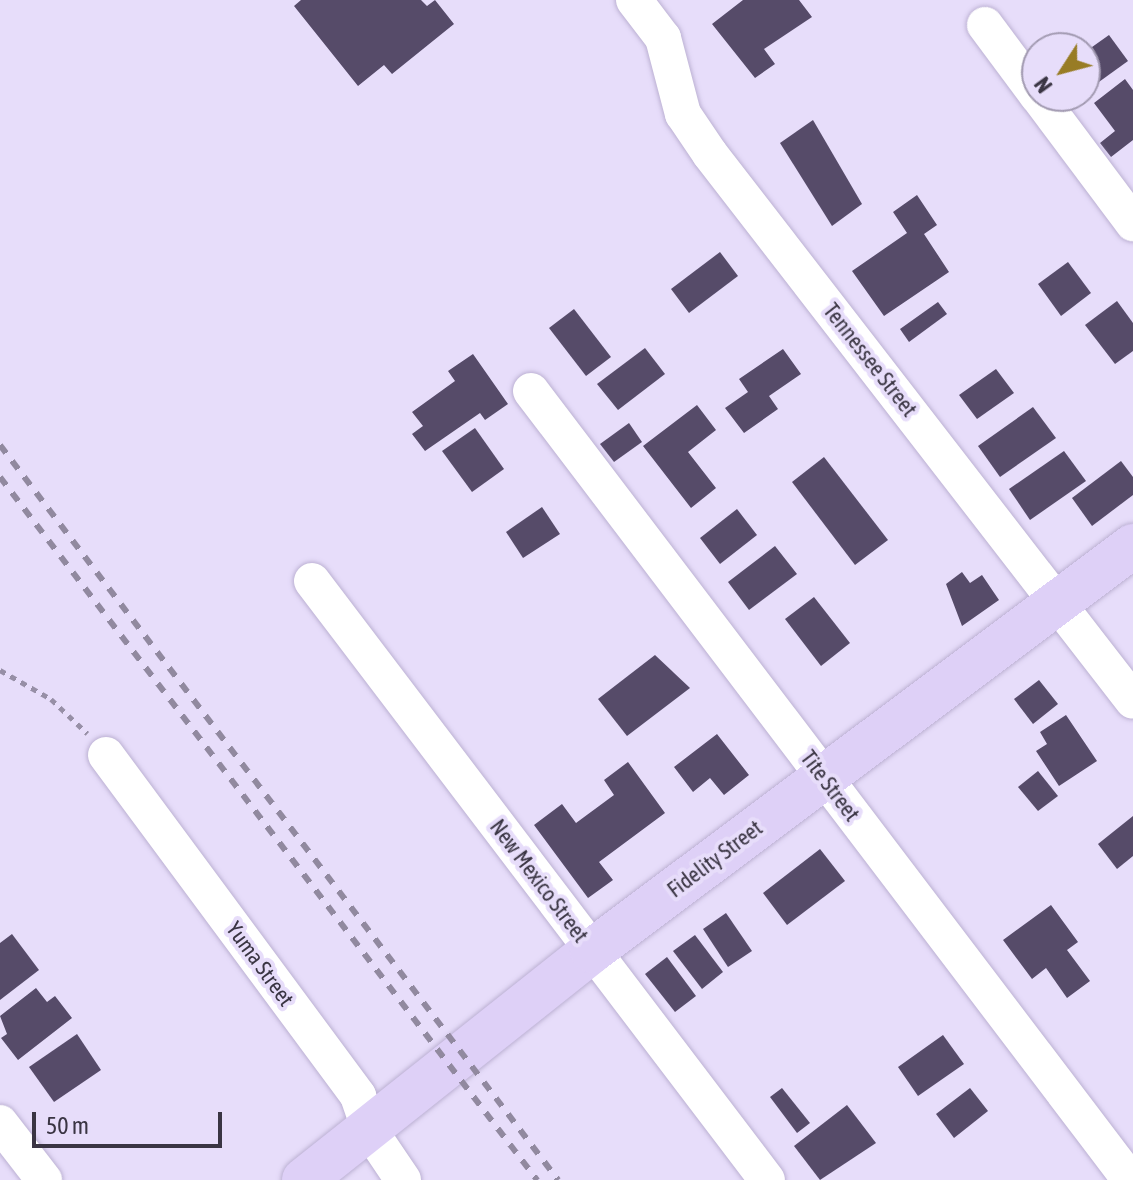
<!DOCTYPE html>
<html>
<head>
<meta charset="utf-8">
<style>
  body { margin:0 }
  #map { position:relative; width:1133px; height:1180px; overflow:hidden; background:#e7ddfa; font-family:"Asap Condensed",sans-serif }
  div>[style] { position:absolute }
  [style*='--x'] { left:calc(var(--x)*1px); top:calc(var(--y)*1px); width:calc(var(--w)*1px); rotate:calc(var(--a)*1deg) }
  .building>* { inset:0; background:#564b69 }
  .path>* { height:5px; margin-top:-2.5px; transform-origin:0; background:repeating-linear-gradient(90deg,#978fa6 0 6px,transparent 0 12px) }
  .roads { filter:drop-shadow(0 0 2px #bcb1d3) drop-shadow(0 0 2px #bcb1d3) }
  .minor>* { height:36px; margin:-18px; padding:0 18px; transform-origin:18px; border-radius:18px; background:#fff }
  .major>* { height:44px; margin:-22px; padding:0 22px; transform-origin:22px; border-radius:22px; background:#ded0f7 }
  .rail>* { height:6px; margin-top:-3px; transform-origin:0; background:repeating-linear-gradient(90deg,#91899f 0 10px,transparent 0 20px) }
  span { translate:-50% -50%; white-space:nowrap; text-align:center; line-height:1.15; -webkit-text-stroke:8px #e7ddfa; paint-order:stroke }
  .street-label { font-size:22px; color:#3a3543 }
  .north { position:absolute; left:1021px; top:32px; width:80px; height:80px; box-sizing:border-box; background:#e7ddfa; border:2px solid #a29ab1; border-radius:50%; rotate:234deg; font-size:22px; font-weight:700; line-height:32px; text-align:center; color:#3a3543 }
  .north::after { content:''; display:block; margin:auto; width:28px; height:36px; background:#987c25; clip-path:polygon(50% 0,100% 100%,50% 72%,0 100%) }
  .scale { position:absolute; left:32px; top:1112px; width:190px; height:36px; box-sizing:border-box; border:4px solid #3a3543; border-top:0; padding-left:10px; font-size:24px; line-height:28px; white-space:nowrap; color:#3a3543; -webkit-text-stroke:6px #e7ddfa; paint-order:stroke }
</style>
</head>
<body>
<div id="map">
  <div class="building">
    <i style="clip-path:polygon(301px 0,421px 0,427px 6px,435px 0,454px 24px,392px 74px,384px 65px,358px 86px,294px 6px)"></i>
    <i style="clip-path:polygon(743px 0,799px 0,812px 17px,764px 49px,775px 64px,755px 78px,712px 24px)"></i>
    <i style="clip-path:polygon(1109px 35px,1128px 61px,1085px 92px,1085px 52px)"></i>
    <i style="clip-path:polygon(1125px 79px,1133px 90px,1133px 140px,1111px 157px,1100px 143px,1115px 131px,1094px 103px)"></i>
    <i style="clip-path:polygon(813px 120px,862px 204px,832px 226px,780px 143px)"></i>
    <i style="clip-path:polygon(917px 195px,937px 225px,924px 234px,949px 272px,884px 316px,852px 271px,907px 233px,893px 212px)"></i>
    <i style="clip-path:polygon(720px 252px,738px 276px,689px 313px,671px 289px)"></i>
    <i style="clip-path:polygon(1068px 262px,1091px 293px,1061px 316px,1038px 284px)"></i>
    <i style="clip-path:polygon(1117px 301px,1133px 323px,1133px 351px,1115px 364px,1085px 325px)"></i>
    <i style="clip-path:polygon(938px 302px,947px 314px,909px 342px,900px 329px)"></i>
    <i style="clip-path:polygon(574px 309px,611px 357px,586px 376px,549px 328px)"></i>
    <i style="clip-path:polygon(645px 348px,665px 374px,618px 410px,597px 384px)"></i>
    <i style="clip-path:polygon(783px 349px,801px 374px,769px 396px,778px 409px,744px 433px,725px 408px,748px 392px,739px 379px)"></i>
    <i style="clip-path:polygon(473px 354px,508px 404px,485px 420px,480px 413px,425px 451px,412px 434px,423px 426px,412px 412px,455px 381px,448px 371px)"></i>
    <i style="clip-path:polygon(996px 369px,1014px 393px,977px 419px,959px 395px)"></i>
    <i style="clip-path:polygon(697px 405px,716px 430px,688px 452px,716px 488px,691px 508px,643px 446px)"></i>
    <i style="clip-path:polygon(1033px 407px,1056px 438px,1000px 477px,978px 446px)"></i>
    <i style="clip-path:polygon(629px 423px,642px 442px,614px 462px,600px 444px)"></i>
    <i style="clip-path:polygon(475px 428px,504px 469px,472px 492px,442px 451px)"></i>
    <i style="clip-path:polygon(1064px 451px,1086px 481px,1030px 520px,1009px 489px)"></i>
    <i style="clip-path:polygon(824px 457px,888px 540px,855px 565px,792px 482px)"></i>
    <i style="clip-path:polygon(1121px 461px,1133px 477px,1133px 495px,1092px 526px,1072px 498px)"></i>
    <i style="clip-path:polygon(542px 507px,560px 534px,523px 558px,506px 532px)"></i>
    <i style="clip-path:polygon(737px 509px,757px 535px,720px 564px,700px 538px)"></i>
    <i style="clip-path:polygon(775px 546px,797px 574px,749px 610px,728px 582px)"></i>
    <i style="clip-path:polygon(962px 572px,970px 583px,982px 575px,999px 600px,962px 626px,946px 584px)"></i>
    <i style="clip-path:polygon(814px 597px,850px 643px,821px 666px,785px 619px)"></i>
    <i style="clip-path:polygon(655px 655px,690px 688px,627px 736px,598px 699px)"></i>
    <i style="clip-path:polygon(1039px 680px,1058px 704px,1033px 724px,1014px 699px)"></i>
    <i style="clip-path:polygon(1066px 715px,1097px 761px,1059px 786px,1036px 751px,1047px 744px,1040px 732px)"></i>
    <i style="clip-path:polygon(717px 734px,749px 775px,724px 795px,710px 778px,693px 792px,674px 767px)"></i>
    <i style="clip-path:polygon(628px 762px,665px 813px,599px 862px,613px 880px,588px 898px,534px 825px,562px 804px,576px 823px,614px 795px,604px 780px)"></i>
    <i style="clip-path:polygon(1038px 771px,1058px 796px,1038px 811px,1018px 787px)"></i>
    <i style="clip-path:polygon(1133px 816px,1133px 856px,1117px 869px,1098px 844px)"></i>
    <i style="clip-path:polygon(820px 849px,845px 881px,787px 925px,763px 893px)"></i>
    <i style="clip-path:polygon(1051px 905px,1078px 942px,1067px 950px,1090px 981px,1067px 998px,1046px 968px,1032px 979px,1003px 940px)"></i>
    <i style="clip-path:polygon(726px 913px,752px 951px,728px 967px,703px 929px)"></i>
    <i style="clip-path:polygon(12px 934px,39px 970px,0 1000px,0 943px)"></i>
    <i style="clip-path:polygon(695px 935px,723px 972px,702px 989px,673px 951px)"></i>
    <i style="clip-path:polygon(667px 957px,696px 996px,675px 1012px,645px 974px)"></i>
    <i style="clip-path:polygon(36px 988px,47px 1002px,55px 996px,72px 1018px,18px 1060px,1px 1038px,7px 1034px,0 1016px)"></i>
    <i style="clip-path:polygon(77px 1034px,101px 1070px,54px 1102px,29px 1067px)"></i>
    <i style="clip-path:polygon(943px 1035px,964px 1064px,918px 1096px,898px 1067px)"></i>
    <i style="clip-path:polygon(782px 1088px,810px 1123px,797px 1133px,770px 1097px)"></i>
    <i style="clip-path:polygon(970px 1088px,988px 1111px,954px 1138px,936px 1114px)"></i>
    <i style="clip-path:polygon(847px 1105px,876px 1143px,820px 1180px,794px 1146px)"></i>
  </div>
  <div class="path">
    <i style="--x:0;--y:670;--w:59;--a:29.6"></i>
    <i style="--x:51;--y:699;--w:50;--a:43.4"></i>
  </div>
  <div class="roads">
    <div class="minor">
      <i style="--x:634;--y:0;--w:48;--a:52.7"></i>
      <i style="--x:663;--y:38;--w:79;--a:75.3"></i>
      <i style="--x:683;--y:114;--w:48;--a:56"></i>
      <i style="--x:710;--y:154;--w:691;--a:52.28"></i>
      <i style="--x:985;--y:25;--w:87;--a:53.4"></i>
      <i style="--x:1038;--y:96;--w:159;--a:53.2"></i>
      <i style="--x:531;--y:391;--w:991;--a:52.79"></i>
      <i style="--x:312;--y:581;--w:752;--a:52.78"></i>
      <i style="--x:106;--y:755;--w:424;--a:53.5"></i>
      <i style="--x:358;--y:1096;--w:37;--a:71"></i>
      <i style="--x:370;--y:1131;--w:59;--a:56"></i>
      <i style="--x:0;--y:1123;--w:72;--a:52.3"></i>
    </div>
    <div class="major">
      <i style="--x:304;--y:1180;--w:368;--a:-38.5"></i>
      <i style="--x:592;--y:951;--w:676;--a:-36.82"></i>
    </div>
  </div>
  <div class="rail">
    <i style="--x:0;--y:445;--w:923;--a:52.79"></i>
    <i style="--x:0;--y:477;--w:885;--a:52.62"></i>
  </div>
  <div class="street-label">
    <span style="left:870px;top:360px;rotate:52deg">Tennessee Street</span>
    <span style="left:830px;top:786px;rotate:53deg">Tite Street</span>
    <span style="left:715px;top:859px;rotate:-37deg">Fidelity Street</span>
    <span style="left:539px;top:881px;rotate:53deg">New Mexico Street</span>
    <span style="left:260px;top:964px;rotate:54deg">Yuma Street</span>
  </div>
  <div class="north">N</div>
  <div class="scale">50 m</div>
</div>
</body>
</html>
